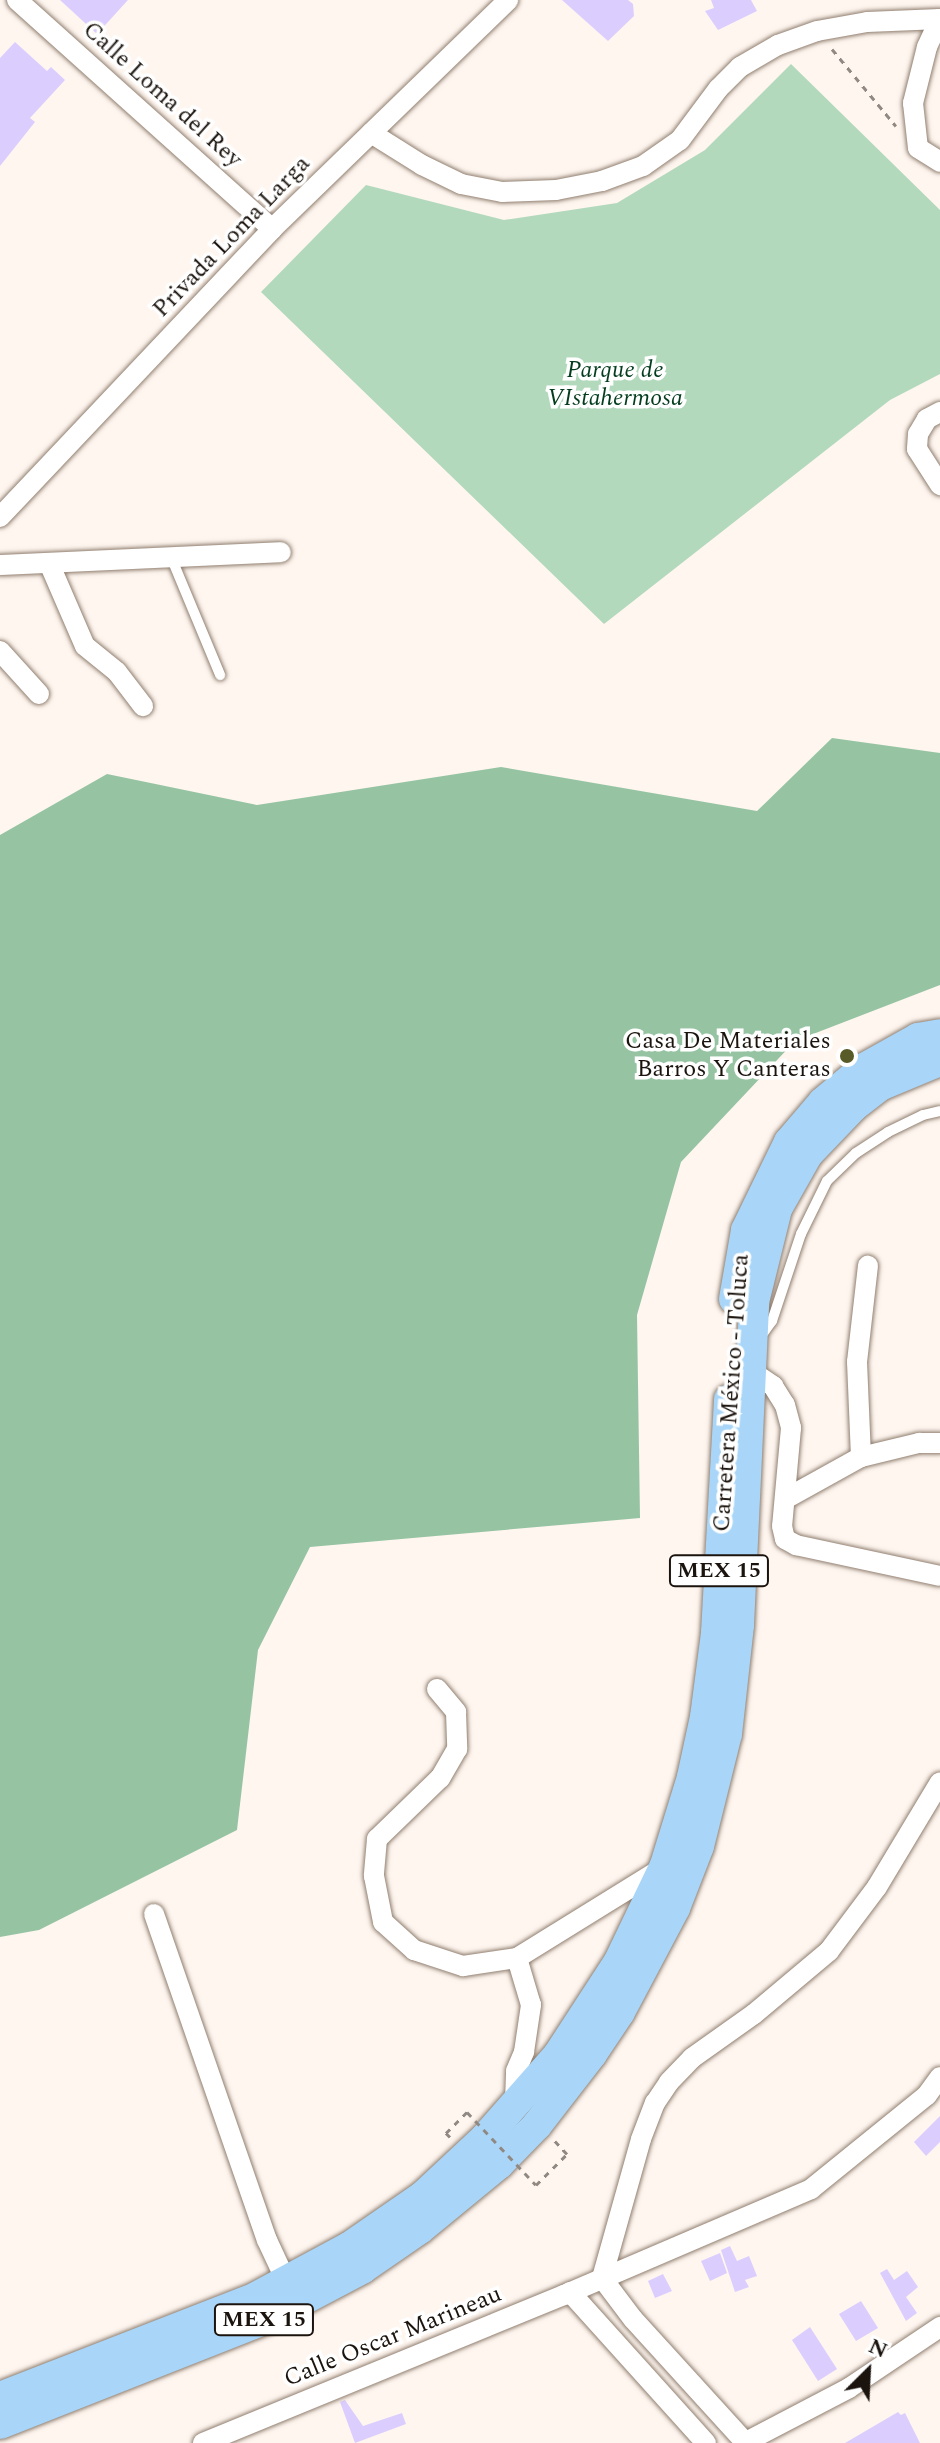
<!DOCTYPE html>
<html>
<head>
<meta charset="utf-8">
<style>
  body { margin:0 }
  #map { position:relative; width:940px; height:2443px; overflow:hidden; background:#fef6ef; font-family:Spectral,serif }
  div>[style] { position:absolute }
  [style*='--x'] { left:calc(var(--x)*1px); top:calc(var(--y)*1px); width:calc(var(--w)*1px); rotate:calc(var(--a)*1deg) }
  .green>* { inset:0; background:#b3d9bd }
  .forest>* { inset:0; background:#96c4a3 }
  .building>* { inset:0; background:#dbcefe }
  .path>* { height:3px; margin-top:-1.5px; transform-origin:0; background:repeating-linear-gradient(90deg,#908882 0 6px,transparent 0 12px) }
  .roads { filter:drop-shadow(0 0 2px #907e6f) drop-shadow(0 0 2px #907e6f) }
  .lane>* { height:10px; margin:-5px; padding:0 5px; transform-origin:5px; border-radius:5px; background:#fff }
  .street>* { height:20px; margin:-10px; padding:0 10px; transform-origin:10px; border-radius:10px; background:#fff }
  .primary>* { height:30px; margin:-15px; padding:0 15px; transform-origin:15px; border-radius:15px; background:#a9d6f8 }
  .path-bridge>* { height:3px; margin-top:-1.5px; transform-origin:0; background:repeating-linear-gradient(90deg,#908882 0 6px,transparent 0 12px) }
  .dots>* { width:22px; height:22px; translate:-50% -50%; box-sizing:border-box; border:4px solid #fff; border-radius:50% }
  span { translate:-50% -50%; white-space:nowrap; text-align:center; line-height:1.15; -webkit-text-stroke:7px #fff; paint-order:stroke }
  .shield-label span { padding:2px 6px; background:#fff; border:2px solid; border-radius:6px; -webkit-text-stroke-width:0 }
  .shield-label { font-size:22px; color:#1b140e; font-weight:700 }
  .street-label { font-size:24px; color:#1b140e }
  .park-label { font-size:24px; color:#043d1e; font-style:italic }
  .poi-label { font-size:24px; color:#1b140e }
  .right { translate:-100% -50%; text-align:right }
  .north { position:absolute; left:828px; top:2331px; width:80px; height:80px; -webkit-text-stroke:6px #fff; paint-order:stroke; rotate:24deg; font-size:22px; font-weight:700; line-height:32px; text-align:center; color:#1b140e }
  .north::after { content:''; display:block; margin:auto; width:28px; height:36px; background:#1b140e; clip-path:polygon(50% 0,100% 100%,50% 72%,0 100%) }
</style>
</head>
<body>
<div id="map">
  <div class="green">
    <i style="clip-path:polygon(791px 64px,940px 210px,940px 374px,890px 400px,604px 624px,261px 292px,366px 185px,504px 220px,617px 203px,705px 150px)"></i>
  </div>
  <div class="forest">
    <i style="clip-path:polygon(832px 738px,940px 753px,940px 985px,795px 1041px,681px 1162px,637px 1315px,640px 1518px,310px 1547px,258px 1650px,237px 1830px,39px 1930px,0 1937px,0 835px,107px 774px,257px 805px,501px 767px,757px 811px)"></i>
  </div>
  <div class="building">
    <i style="clip-path:polygon(60px 0,128px 0,97px 34px)"></i>
    <i style="clip-path:polygon(562px 0,628px 0,633px 4px,634px 16px,608px 41px)"></i>
    <i style="clip-path:polygon(711px 0,751px 0,757px 11px,718px 30px,705px 11px,714px 8px)"></i>
    <i style="clip-path:polygon(15px 42px,47px 71px,51px 67px,65px 80px,30px 118px,35px 122px,0 166px,0 58px)"></i>
    <i style="clip-path:polygon(940px 2116px,940px 2142px,926px 2156px,914px 2142px)"></i>
    <i style="clip-path:polygon(730px 2246px,737px 2261px,749px 2256px,757px 2276px,745px 2280px,749px 2287px,735px 2292px,721px 2250px)"></i>
    <i style="clip-path:polygon(720px 2253px,727px 2273px,710px 2281px,701px 2261px)"></i>
    <i style="clip-path:polygon(887px 2269px,894px 2280px,907px 2271px,918px 2287px,906px 2297px,917px 2313px,906px 2321px,880px 2273px)"></i>
    <i style="clip-path:polygon(663px 2274px,672px 2291px,655px 2298px,648px 2281px)"></i>
    <i style="clip-path:polygon(861px 2301px,878px 2328px,856px 2341px,839px 2314px)"></i>
    <i style="clip-path:polygon(810px 2327px,837px 2369px,818px 2381px,792px 2340px)"></i>
    <i style="clip-path:polygon(345px 2400px,363px 2426px,402px 2413px,406px 2424px,355px 2443px,340px 2402px)"></i>
    <i style="clip-path:polygon(898px 2412px,901px 2415px,905px 2413px,920px 2443px,845px 2443px)"></i>
  </div>
  <div class="path">
    <i style="--x:832;--y:49;--w:100;--a:50.3"></i>
    <i style="--x:450;--y:2137;--w:6;--a:-135"></i>
    <i style="--x:446;--y:2133;--w:30;--a:-45"></i>
    <i style="--x:536;--y:2185;--w:44;--a:-45"></i>
    <i style="--x:567;--y:2154;--w:18;--a:-133"></i>
  </div>
  <div class="roads">
    <div class="lane">
      <i style="--x:171;--y:557;--w:128;--a:67.4"></i>
      <i style="--x:761;--y:1336;--w:19;--a:-54"></i>
      <i style="--x:772;--y:1321;--w:92;--a:-71.6"></i>
      <i style="--x:801;--y:1234;--w:59;--a:-63.9"></i>
      <i style="--x:827;--y:1181;--w:40;--a:-44"></i>
      <i style="--x:856;--y:1153;--w:38;--a:-33"></i>
      <i style="--x:888;--y:1132;--w:39;--a:-26"></i>
      <i style="--x:923;--y:1115;--w:17;--a:-13"></i>
    </div>
    <div class="street">
      <i style="--x:17;--y:0;--w:343;--a:41.9"></i>
      <i style="--x:940;--y:19;--w:31;--a:115"></i>
      <i style="--x:927;--y:47;--w:58;--a:104"></i>
      <i style="--x:913;--y:103;--w:45;--a:83.7"></i>
      <i style="--x:918;--y:148;--w:26;--a:32"></i>
      <i style="--x:371;--y:133;--w:60;--a:32.1"></i>
      <i style="--x:422;--y:165;--w:43;--a:26"></i>
      <i style="--x:461;--y:184;--w:42;--a:11"></i>
      <i style="--x:502;--y:192;--w:54;--a:-2.1"></i>
      <i style="--x:556;--y:190;--w:47;--a:-11.1"></i>
      <i style="--x:602;--y:181;--w:44;--a:-20.1"></i>
      <i style="--x:643;--y:166;--w:45;--a:-35.1"></i>
      <i style="--x:680;--y:140;--w:64;--a:-53.3"></i>
      <i style="--x:718;--y:89;--w:31;--a:-45"></i>
      <i style="--x:740;--y:67;--w:44;--a:-30.1"></i>
      <i style="--x:778;--y:45;--w:41;--a:-19.7"></i>
      <i style="--x:817;--y:31;--w:51;--a:-10.2"></i>
      <i style="--x:867;--y:22;--w:73;--a:-2.4"></i>
      <i style="--x:940;--y:412;--w:15;--a:152"></i>
      <i style="--x:927;--y:419;--w:17;--a:121"></i>
      <i style="--x:918;--y:434;--w:15;--a:94"></i>
      <i style="--x:917;--y:449;--w:43;--a:57.4"></i>
      <i style="--x:0;--y:517;--w:396;--a:-46.6"></i>
      <i style="--x:272;--y:229;--w:329;--a:-44.1"></i>
      <i style="--x:49;--y:563;--w:90;--a:66.6"></i>
      <i style="--x:85;--y:646;--w:41;--a:39.1"></i>
      <i style="--x:117;--y:672;--w:43;--a:52.6"></i>
      <i style="--x:0;--y:565;--w:281;--a:-2.6"></i>
      <i style="--x:0;--y:651;--w:58;--a:47.8"></i>
      <i style="--x:751;--y:1371;--w:27;--a:34"></i>
      <i style="--x:773;--y:1386;--w:22;--a:58"></i>
      <i style="--x:785;--y:1405;--w:24;--a:75"></i>
      <i style="--x:791;--y:1428;--w:98;--a:95.2"></i>
      <i style="--x:782;--y:1526;--w:13;--a:77"></i>
      <i style="--x:785;--y:1539;--w:13;--a:29"></i>
      <i style="--x:796;--y:1545;--w:147;--a:12.1"></i>
      <i style="--x:861;--y:1457;--w:95;--a:-92.4"></i>
      <i style="--x:857;--y:1362;--w:97;--a:-83.5"></i>
      <i style="--x:787;--y:1498;--w:85;--a:-29"></i>
      <i style="--x:861;--y:1457;--w:60;--a:-13.6"></i>
      <i style="--x:919;--y:1443;--w:21;--a:0"></i>
      <i style="--x:437;--y:1689;--w:30;--a:50"></i>
      <i style="--x:456;--y:1712;--w:37;--a:88"></i>
      <i style="--x:457;--y:1749;--w:34;--a:120"></i>
      <i style="--x:440;--y:1778;--w:88;--a:135.9"></i>
      <i style="--x:377;--y:1839;--w:37;--a:95"></i>
      <i style="--x:374;--y:1876;--w:47;--a:78.9"></i>
      <i style="--x:383;--y:1922;--w:42;--a:42.1"></i>
      <i style="--x:414;--y:1950;--w:52;--a:18.1"></i>
      <i style="--x:463;--y:1966;--w:55;--a:-8.4"></i>
      <i style="--x:517;--y:1958;--w:171;--a:-31.8"></i>
      <i style="--x:154;--y:1914;--w:345;--a:70.9"></i>
      <i style="--x:267;--y:2240;--w:45;--a:65.1"></i>
      <i style="--x:515;--y:2102;--w:31;--a:-88"></i>
      <i style="--x:516;--y:2071;--w:21;--a:-67"></i>
      <i style="--x:524;--y:2052;--w:48;--a:-81.5"></i>
      <i style="--x:531;--y:2005;--w:49;--a:-106.6"></i>
      <i style="--x:602;--y:2278;--w:144;--a:-74.3"></i>
      <i style="--x:641;--y:2139;--w:39;--a:-69"></i>
      <i style="--x:655;--y:2103;--w:25;--a:-56"></i>
      <i style="--x:669;--y:2082;--w:33;--a:-46"></i>
      <i style="--x:692;--y:2058;--w:76;--a:-35.4"></i>
      <i style="--x:754;--y:2014;--w:98;--a:-40"></i>
      <i style="--x:829;--y:1951;--w:80;--a:-53.1"></i>
      <i style="--x:877;--y:1887;--w:122;--a:-59"></i>
      <i style="--x:602;--y:2278;--w:51;--a:52.9"></i>
      <i style="--x:633;--y:2319;--w:168;--a:47.7"></i>
      <i style="--x:570;--y:2292;--w:203;--a:48"></i>
      <i style="--x:203;--y:2443;--w:390;--a:-22.3"></i>
      <i style="--x:564;--y:2295;--w:269;--a:-23.2"></i>
      <i style="--x:811;--y:2189;--w:149;--a:-39"></i>
      <i style="--x:927;--y:2095;--w:22;--a:-54"></i>
      <i style="--x:744;--y:2443;--w:119;--a:-27.6"></i>
      <i style="--x:849;--y:2388;--w:110;--a:-33.8"></i>
    </div>
    <div class="primary">
      <i style="--x:734;--y:1299;--w:70;--a:-80.1"></i>
      <i style="--x:746;--y:1230;--w:98;--a:-64"></i>
      <i style="--x:789;--y:1142;--w:52;--a:-49.6"></i>
      <i style="--x:823;--y:1102;--w:53;--a:-39.7"></i>
      <i style="--x:864;--y:1068;--w:62;--a:-29.1"></i>
      <i style="--x:918;--y:1038;--w:22;--a:-10"></i>
      <i style="--x:0;--y:2397;--w:275;--a:-21.3"></i>
      <i style="--x:256;--y:2297;--w:106;--a:-28.3"></i>
      <i style="--x:349;--y:2247;--w:90;--a:-34.6"></i>
      <i style="--x:423;--y:2196;--w:85;--a:-43.1"></i>
      <i style="--x:485;--y:2138;--w:111;--a:-48.7"></i>
      <i style="--x:558;--y:2055;--w:112;--a:-57"></i>
      <i style="--x:619;--y:1961;--w:106;--a:-64.4"></i>
      <i style="--x:665;--y:1865;--w:92;--a:-72.9"></i>
      <i style="--x:692;--y:1777;--w:61;--a:-77.8"></i>
      <i style="--x:705;--y:1717;--w:85;--a:-82.5"></i>
      <i style="--x:716;--y:1633;--w:234;--a:-86.8"></i>
      <i style="--x:0;--y:2424;--w:291;--a:-21.5"></i>
      <i style="--x:271;--y:2317;--w:103;--a:-27.8"></i>
      <i style="--x:362;--y:2269;--w:70;--a:-34.6"></i>
      <i style="--x:420;--y:2229;--w:102;--a:-39.4"></i>
      <i style="--x:499;--y:2164;--w:54;--a:-45.7"></i>
      <i style="--x:537;--y:2125;--w:90;--a:-52.2"></i>
      <i style="--x:592;--y:2054;--w:50;--a:-56.3"></i>
      <i style="--x:620;--y:2012;--w:118;--a:-62.1"></i>
      <i style="--x:675;--y:1908;--w:66;--a:-68.8"></i>
      <i style="--x:699;--y:1846;--w:115;--a:-76"></i>
      <i style="--x:727;--y:1734;--w:110;--a:-83.7"></i>
      <i style="--x:739;--y:1625;--w:323;--a:-87.3"></i>
      <i style="--x:754;--y:1302;--w:96;--a:-76.1"></i>
      <i style="--x:777;--y:1209;--w:63;--a:-60.6"></i>
      <i style="--x:808;--y:1154;--w:65;--a:-46.2"></i>
      <i style="--x:853;--y:1107;--w:34;--a:-38"></i>
      <i style="--x:880;--y:1086;--w:65;--a:-22.6"></i>
    </div>
  </div>
  <div class="path-bridge">
    <i style="--x:467;--y:2112;--w:100;--a:46.6"></i>
  </div>
  <div class="dots">
    <i style="left:847px;top:1056px;background:#585a27"></i>
  </div>
  <div class="shield-label">
    <span style="left:719px;top:1571px">MEX 15</span>
    <span style="left:264px;top:2320px">MEX 15</span>
  </div>
  <div class="street-label">
    <span style="left:162px;top:95px;rotate:42deg">Calle Loma del Rey</span>
    <span style="left:232px;top:237px;rotate:-46deg">Privada Loma Larga</span>
    <span style="left:732px;top:1393px;rotate:-86deg">Carretera México - Toluca</span>
    <span style="left:393px;top:2337px;rotate:-22deg">Calle Oscar Marineau</span>
  </div>
  <div class="park-label">
    <span style="left:615px;top:385px">Parque de<br>VIstahermosa</span>
  </div>
  <div class="poi-label">
    <span class="right" style="left:831px;top:1056px">Casa De Materiales<br>Barros Y Canteras</span>
  </div>
  <div class="north">N</div>
</div>
</body>
</html>
